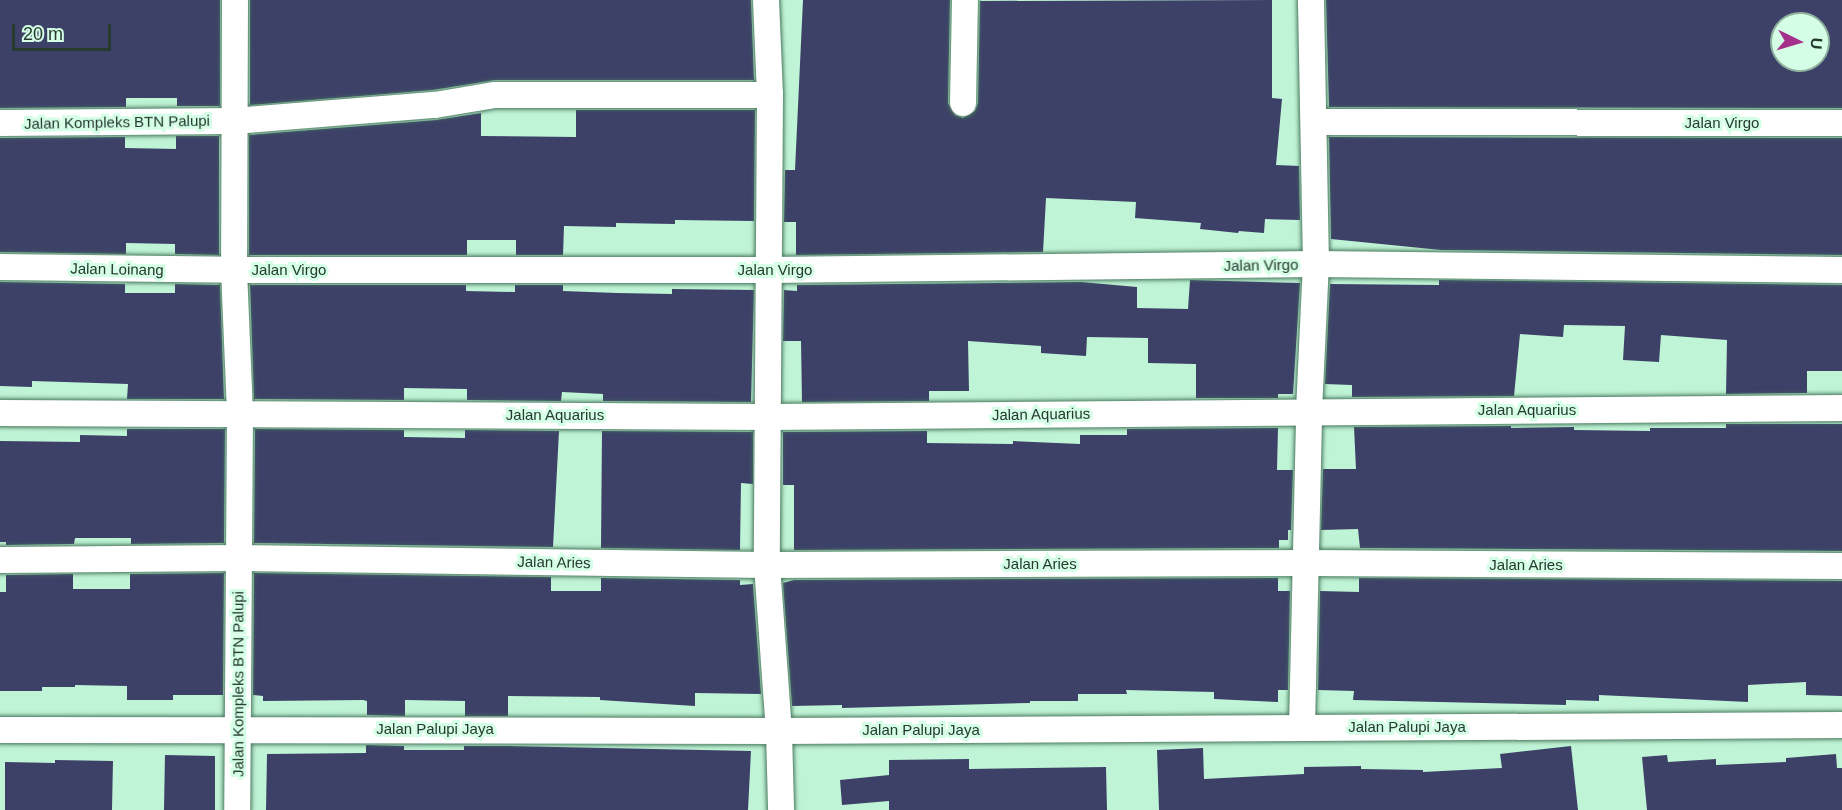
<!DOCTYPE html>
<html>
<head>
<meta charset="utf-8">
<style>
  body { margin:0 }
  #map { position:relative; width:1842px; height:810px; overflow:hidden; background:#c0f4d6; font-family:Arial,sans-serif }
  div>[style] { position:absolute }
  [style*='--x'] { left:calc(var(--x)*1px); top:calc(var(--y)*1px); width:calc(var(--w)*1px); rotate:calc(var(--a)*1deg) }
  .building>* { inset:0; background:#3d4168 }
  .roads { filter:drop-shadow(0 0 2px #49795f) drop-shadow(0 0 2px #49795f) }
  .street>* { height:26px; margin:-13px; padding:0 13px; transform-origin:13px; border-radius:13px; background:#fff }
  span { translate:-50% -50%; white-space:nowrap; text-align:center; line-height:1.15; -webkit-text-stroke:6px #d5fee6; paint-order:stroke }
  .street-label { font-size:15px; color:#263a2f }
  .north { position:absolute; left:1770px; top:12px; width:60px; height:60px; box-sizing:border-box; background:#d5fee6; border:2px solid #8fb09d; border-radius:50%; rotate:95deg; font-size:16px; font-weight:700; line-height:24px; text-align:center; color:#263a2f }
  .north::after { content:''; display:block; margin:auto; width:21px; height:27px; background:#a6318a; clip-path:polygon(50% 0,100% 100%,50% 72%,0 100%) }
  .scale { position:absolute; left:12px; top:24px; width:99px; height:27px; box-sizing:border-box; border:3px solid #263a2f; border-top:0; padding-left:8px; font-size:18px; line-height:21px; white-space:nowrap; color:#263a2f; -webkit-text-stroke:4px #d5fee6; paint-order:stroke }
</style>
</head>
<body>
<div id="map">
  <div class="building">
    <i style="clip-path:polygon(0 0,220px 0,220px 106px,177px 106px,177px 98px,126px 98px,126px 107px,0 108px)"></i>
    <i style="clip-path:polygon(250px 0,751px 0,754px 80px,495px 80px,433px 90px,250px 105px)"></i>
    <i style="clip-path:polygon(803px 0,950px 0,948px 103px,955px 115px,963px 118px,975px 111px,978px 103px,980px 1px,1272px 0,1272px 98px,1282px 99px,1276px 165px,1299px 166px,1300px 220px,1265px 219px,1264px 233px,1239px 231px,1238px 233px,1200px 229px,1201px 223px,1135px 218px,1136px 202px,1046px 198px,1043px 252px,796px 255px,796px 222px,784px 222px,785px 170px,795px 170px)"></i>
    <i style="clip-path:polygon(evenodd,1326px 0,1842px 0,1842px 108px,1329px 107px,1326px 0,1782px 24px,1818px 24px,1818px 60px,1782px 60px,1782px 24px)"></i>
    <i style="clip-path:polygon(576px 110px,755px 110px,754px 221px,675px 220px,675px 224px,616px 223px,616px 227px,564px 226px,563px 255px,516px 255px,516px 240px,467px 240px,467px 255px,249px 255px,249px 135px,436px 120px,481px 113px,481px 136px,576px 137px)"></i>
    <i style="clip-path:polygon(176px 136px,219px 136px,219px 255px,175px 254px,175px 244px,126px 243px,126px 254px,0 252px,0 138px,125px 137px,125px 148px,176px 149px)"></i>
    <i style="clip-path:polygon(1329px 137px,1842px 138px,1842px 255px,1441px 250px,1331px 239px)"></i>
    <i style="clip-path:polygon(1190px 280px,1300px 283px,1293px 394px,1278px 394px,1278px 398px,1196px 398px,1196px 364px,1148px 363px,1148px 338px,1087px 337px,1086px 356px,1041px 353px,1041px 346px,968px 341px,969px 391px,929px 391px,929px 401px,802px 402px,801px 341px,783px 341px,784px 290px,797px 291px,797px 285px,1081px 282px,1137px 287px,1137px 308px,1188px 309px)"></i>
    <i style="clip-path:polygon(1439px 280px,1842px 285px,1842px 371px,1807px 371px,1807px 393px,1726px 394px,1727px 340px,1661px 335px,1659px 362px,1623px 360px,1625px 326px,1564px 325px,1563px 337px,1520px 334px,1514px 396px,1352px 397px,1352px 385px,1325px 384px,1330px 284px,1439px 285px)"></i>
    <i style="clip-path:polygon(0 282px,125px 284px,125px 293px,175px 293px,175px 284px,220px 285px,224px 399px,127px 399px,128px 384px,32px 381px,32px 387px,0 386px)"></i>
    <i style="clip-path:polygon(250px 285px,466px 285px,466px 291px,515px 292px,515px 285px,563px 285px,563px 291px,617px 293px,672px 294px,672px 289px,754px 290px,751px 402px,603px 401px,603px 394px,562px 392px,561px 401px,467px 400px,467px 389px,404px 388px,404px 400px,254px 399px)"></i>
    <i style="clip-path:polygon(1726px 424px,1842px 424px,1842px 551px,1360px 548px,1358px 529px,1321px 530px,1323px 469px,1356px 469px,1354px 427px,1511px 426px,1511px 428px,1574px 427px,1574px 430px,1650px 431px,1650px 428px,1726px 428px)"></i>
    <i style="clip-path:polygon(1278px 428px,1277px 470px,1293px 470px,1291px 530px,1288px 530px,1288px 540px,1279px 540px,1279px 548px,794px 550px,794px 485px,783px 485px,783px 432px,927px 431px,927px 443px,1013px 444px,1013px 441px,1080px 444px,1080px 435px,1127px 435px,1127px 429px)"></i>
    <i style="clip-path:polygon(127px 429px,225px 429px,224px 543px,131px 544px,131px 538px,75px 538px,74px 544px,6px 545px,6px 542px,0 542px,0 441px,80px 442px,80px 435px,127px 436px)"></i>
    <i style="clip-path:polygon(255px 429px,404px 430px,404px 437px,465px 438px,465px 430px,559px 431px,553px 547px,254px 543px)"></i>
    <i style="clip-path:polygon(602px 431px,753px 432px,753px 484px,741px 483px,740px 550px,601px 548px)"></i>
    <i style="clip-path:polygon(224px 573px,223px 695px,173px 695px,173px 700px,127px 700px,127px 686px,75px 685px,75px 687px,42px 687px,42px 691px,0 691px,0 592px,6px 592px,6px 575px,73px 574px,73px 589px,130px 589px,130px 574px)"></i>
    <i style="clip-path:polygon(254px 573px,551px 577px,551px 591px,601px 591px,601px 578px,740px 580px,740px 585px,753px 584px,761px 694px,695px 693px,695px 706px,600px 700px,600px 697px,508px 696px,508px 716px,465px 716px,465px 701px,405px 700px,405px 716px,367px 715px,367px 701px,363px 700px,263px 701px,263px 696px,253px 695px)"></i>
    <i style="clip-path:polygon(1278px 578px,1278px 591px,1290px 591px,1288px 690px,1278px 690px,1278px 702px,1214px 699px,1214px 692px,1126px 690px,1127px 694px,1078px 694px,1078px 701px,1030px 701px,1030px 703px,842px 708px,842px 705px,792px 706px,783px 583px,794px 580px)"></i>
    <i style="clip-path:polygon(1359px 578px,1842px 581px,1842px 696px,1806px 695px,1806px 682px,1748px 685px,1748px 702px,1599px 695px,1599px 701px,1566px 700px,1566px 705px,1353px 700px,1354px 691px,1318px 690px,1320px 591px,1359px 592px)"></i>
    <i style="clip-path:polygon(366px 745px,404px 746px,404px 750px,464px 750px,464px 746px,508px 746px,751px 751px,748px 810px,266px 810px,267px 754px,366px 753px)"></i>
    <i style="clip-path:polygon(1571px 746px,1578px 810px,1159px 810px,1157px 750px,1203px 748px,1204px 779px,1304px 774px,1304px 767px,1361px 766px,1361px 769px,1423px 770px,1423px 772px,1502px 768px,1500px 754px)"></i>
    <i style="clip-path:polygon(1836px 754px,1837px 768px,1842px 768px,1842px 810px,1647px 810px,1642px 757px,1667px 755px,1668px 762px,1716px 759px,1716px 765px,1786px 762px,1786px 758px)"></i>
    <i style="clip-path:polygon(165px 755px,215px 756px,215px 810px,164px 810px)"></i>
    <i style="clip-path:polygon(969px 759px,969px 769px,1106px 767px,1107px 810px,889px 810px,889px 801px,842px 805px,840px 780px,889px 775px,889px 760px)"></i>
    <i style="clip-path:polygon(55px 760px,113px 761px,112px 810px,5px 810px,5px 762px,55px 763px)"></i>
  </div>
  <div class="roads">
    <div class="street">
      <i style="--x:235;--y:0;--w:270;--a:90.2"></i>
      <i style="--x:234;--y:270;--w:143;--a:87.6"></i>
      <i style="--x:240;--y:413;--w:397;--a:90.4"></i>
      <i style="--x:766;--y:0;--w:95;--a:87.6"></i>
      <i style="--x:770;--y:95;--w:470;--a:90.4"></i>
      <i style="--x:767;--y:565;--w:166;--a:85.9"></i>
      <i style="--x:779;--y:731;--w:79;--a:88.5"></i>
      <i style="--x:963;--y:103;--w:103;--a:-88.9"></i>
      <i style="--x:1314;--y:122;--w:528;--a:0.11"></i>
      <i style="--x:0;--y:123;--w:234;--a:-0.5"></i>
      <i style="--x:234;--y:121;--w:202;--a:-4.6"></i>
      <i style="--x:435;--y:105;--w:61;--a:-9.5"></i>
      <i style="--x:495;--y:95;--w:275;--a:0"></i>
      <i style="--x:0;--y:267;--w:234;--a:0.7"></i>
      <i style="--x:234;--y:270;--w:534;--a:0"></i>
      <i style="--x:768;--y:270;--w:548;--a:-0.63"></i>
      <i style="--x:1316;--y:264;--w:526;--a:0.65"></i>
      <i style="--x:0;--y:413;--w:768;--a:0.3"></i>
      <i style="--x:768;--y:417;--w:1074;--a:-0.48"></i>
      <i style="--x:0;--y:560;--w:238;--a:-0.5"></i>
      <i style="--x:238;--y:558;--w:529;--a:0.76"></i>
      <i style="--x:767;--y:565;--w:540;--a:-0.21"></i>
      <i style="--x:1307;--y:563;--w:535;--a:0.32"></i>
      <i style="--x:1302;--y:728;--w:317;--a:-88.7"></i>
      <i style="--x:1309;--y:411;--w:147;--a:-87.3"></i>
      <i style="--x:1316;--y:264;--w:264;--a:-91.1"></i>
      <i style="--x:0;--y:730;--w:779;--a:0.07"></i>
      <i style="--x:779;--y:731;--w:1063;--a:-0.32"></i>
    </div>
  </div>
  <div class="street-label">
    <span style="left:117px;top:122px;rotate:-1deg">Jalan Kompleks BTN Palupi</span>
    <span style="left:1722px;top:123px">Jalan Virgo</span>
    <span style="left:1261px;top:265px;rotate:-1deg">Jalan Virgo</span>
    <span style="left:117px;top:269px;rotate:1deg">Jalan Loinang</span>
    <span style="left:289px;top:270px">Jalan Virgo</span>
    <span style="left:775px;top:270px">Jalan Virgo</span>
    <span style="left:1527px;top:410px">Jalan Aquarius</span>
    <span style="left:1041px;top:414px;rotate:-1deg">Jalan Aquarius</span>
    <span style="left:555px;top:415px">Jalan Aquarius</span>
    <span style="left:554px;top:562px;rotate:1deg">Jalan Aries</span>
    <span style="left:1040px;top:564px">Jalan Aries</span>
    <span style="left:1526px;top:565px">Jalan Aries</span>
    <span style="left:238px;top:684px;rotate:-90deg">Jalan Kompleks BTN Palupi</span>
    <span style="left:1407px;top:727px">Jalan Palupi Jaya</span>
    <span style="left:435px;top:729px">Jalan Palupi Jaya</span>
    <span style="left:921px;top:730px">Jalan Palupi Jaya</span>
  </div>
  <div class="north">U</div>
  <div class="scale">20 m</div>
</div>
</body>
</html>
